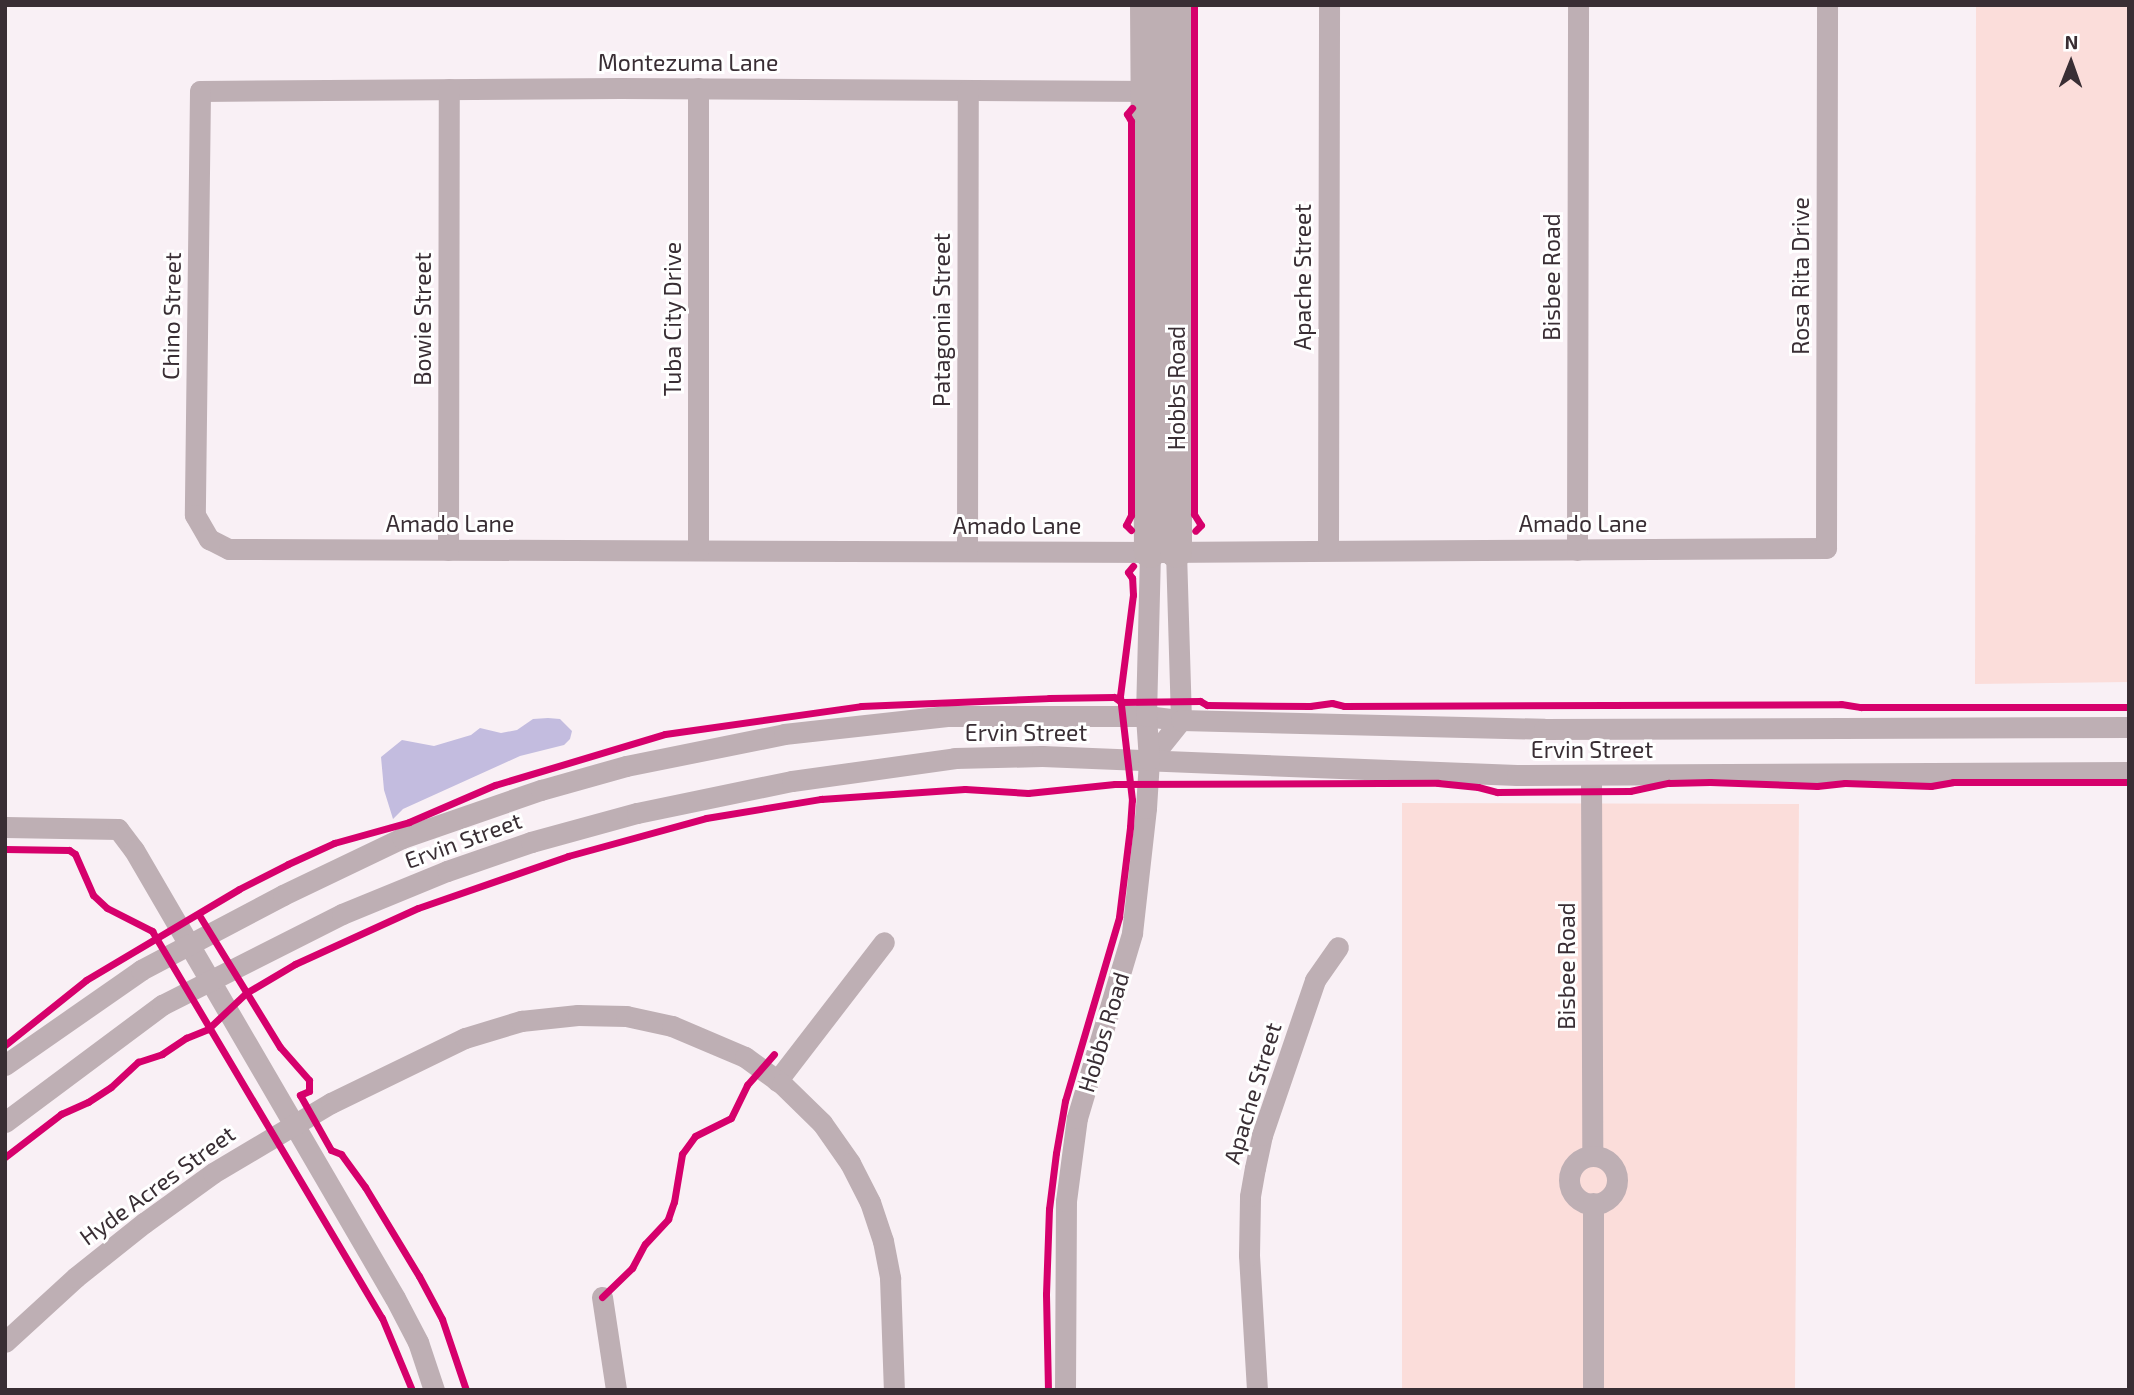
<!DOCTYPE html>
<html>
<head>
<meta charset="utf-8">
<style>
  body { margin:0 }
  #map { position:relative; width:2134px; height:1395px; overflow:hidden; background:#f9f0f5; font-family:"Exo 2",sans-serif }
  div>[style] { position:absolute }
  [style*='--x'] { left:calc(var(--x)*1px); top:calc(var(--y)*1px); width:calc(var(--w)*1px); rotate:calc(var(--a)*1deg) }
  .green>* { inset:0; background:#fbddda }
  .water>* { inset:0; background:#c3bcdf }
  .path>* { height:3.5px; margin-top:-1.75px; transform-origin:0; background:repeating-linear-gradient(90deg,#bbafb3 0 3.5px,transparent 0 8.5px) }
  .street>* { height:21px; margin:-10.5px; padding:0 10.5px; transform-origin:10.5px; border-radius:10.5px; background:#beafb4 }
  .street>.ring { margin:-10.5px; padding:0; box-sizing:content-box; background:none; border:21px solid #beafb4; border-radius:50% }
  .secondary>* { height:32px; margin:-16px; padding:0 16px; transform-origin:16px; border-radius:16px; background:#beafb3 }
  .cycleway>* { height:7px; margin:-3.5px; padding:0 3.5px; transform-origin:3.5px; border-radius:3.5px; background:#d6006c }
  span { translate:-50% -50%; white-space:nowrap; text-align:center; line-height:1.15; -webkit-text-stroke:6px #fff; paint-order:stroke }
  .street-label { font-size:23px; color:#392e34 }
  .frame { position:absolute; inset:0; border:7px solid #392e34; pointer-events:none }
  .north { position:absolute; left:2036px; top:28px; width:70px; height:70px; -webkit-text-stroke:5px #fff; paint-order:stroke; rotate:1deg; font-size:19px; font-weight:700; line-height:28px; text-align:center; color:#392e34 }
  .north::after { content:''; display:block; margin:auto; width:24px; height:32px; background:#392e34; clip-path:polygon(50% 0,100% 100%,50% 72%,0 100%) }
</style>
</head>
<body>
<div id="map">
  <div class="green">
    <i style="clip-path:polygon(1976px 5px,2129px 5px,2129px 682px,1975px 684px)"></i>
    <i style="clip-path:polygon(1402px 803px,1799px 804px,1795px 1390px,1402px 1390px)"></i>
  </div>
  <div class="water">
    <i style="clip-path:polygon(548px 718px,560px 719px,572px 731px,570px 739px,564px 745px,520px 756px,403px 809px,393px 819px,384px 790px,381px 757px,402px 740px,434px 746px,471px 735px,480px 728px,501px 733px,517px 730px,533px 719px)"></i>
  </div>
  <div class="path">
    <i style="--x:5;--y:849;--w:64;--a:0.9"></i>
    <i style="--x:69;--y:850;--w:7;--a:34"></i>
    <i style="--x:75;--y:854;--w:45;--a:66.3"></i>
    <i style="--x:93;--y:895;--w:19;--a:43"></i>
    <i style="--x:107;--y:908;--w:51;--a:27.1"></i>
    <i style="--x:152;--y:931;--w:12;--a:59"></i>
    <i style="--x:242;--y:986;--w:72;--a:58.1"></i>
    <i style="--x:280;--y:1047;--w:44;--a:48.7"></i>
    <i style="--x:309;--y:1080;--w:11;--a:90"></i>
    <i style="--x:309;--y:1091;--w:10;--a:156"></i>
    <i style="--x:300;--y:1095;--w:4;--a:56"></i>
    <i style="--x:198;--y:1008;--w:132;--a:59"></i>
    <i style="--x:331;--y:1150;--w:11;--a:22"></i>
    <i style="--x:341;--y:1154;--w:41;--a:54"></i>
    <i style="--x:365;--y:1187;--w:104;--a:58.8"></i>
    <i style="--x:419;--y:1276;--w:49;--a:61.9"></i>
    <i style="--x:442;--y:1319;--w:75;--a:71.3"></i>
    <i style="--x:284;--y:1152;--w:24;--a:57"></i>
    <i style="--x:614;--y:1286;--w:25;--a:-45"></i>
    <i style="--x:632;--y:1268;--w:27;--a:-62"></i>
    <i style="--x:645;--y:1244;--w:34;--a:-47"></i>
    <i style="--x:668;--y:1219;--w:18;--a:-71"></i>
    <i style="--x:674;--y:1202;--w:49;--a:-80.5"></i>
    <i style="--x:682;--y:1154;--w:22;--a:-54"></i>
    <i style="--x:695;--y:1136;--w:40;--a:-26.6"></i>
    <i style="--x:731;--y:1118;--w:39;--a:-63"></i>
    <i style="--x:386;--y:1327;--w:56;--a:66.7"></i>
  </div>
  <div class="street">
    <i style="--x:1157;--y:91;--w:537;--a:-179.68"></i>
    <i style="--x:620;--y:88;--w:420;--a:179.6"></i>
    <i style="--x:200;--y:91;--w:424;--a:90.7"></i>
    <i style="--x:195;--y:515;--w:28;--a:60"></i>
    <i style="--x:209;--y:539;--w:22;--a:27"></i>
    <i style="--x:229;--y:549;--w:932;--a:0.18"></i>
    <i style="--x:1161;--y:552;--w:665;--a:-0.34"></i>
    <i style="--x:1826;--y:548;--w:543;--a:-89.89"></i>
    <i style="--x:448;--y:550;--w:461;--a:-89.9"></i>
    <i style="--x:698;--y:550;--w:462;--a:-90"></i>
    <i style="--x:967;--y:550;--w:460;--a:-89.9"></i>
    <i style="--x:1328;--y:550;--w:545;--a:-89.89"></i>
    <i style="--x:1577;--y:550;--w:545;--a:-89.89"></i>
    <i style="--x:1149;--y:760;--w:51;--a:-51.3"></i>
    <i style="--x:1181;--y:720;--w:168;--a:-91.7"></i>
    <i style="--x:1591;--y:775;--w:381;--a:89.8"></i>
    <i style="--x:5;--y:827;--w:113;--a:1"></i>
    <i style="--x:118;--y:829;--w:26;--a:53"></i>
    <i style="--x:134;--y:850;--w:518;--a:59.78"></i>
    <i style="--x:395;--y:1298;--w:50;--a:62.4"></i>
    <i style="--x:418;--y:1342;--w:51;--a:71.6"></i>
    <i style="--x:5;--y:1065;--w:166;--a:-34.9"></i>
    <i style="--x:141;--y:970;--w:161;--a:-27.8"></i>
    <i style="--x:283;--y:895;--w:132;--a:-25.6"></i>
    <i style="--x:402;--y:838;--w:147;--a:-19.1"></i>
    <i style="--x:541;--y:790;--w:88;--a:-15.8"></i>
    <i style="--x:626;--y:766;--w:161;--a:-11.4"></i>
    <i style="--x:784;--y:734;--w:164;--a:-6.3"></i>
    <i style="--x:947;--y:716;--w:199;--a:0"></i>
    <i style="--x:1146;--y:716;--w:35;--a:7"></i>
    <i style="--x:1181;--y:720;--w:363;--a:1.4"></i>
    <i style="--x:1544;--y:729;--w:585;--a:-0.2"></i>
    <i style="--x:777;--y:1081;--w:175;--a:-52.4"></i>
    <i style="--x:5;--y:1122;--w:196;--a:-36.7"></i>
    <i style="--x:162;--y:1005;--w:202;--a:-26.8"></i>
    <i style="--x:342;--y:914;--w:113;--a:-22.3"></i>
    <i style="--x:447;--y:871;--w:89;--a:-19"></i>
    <i style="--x:531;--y:842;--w:110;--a:-15.3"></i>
    <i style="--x:637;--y:813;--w:158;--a:-11.7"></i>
    <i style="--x:792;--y:781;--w:165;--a:-8"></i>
    <i style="--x:955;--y:758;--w:87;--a:-1.3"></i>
    <i style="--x:1042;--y:756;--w:475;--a:2.3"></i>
    <i style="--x:1517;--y:775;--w:612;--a:-0.28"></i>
    <i class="ring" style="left:1569px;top:1156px;width:27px;height:27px"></i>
    <i style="--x:1593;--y:1203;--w:187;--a:90"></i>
    <i style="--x:602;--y:1297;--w:94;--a:81.4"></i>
    <i style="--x:5;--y:1342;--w:96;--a:-42.5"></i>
    <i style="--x:76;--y:1277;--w:87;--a:-38.5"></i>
    <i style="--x:144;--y:1223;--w:85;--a:-35.9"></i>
    <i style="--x:213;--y:1173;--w:137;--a:-30.7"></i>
    <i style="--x:331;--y:1103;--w:149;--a:-25.9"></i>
    <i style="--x:465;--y:1038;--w:59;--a:-16.9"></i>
    <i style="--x:521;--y:1021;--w:57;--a:-6"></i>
    <i style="--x:578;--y:1015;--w:48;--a:1.2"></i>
    <i style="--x:626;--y:1016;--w:47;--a:12.3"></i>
    <i style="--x:672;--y:1026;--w:79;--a:23"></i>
    <i style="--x:745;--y:1057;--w:46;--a:36.1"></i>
    <i style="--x:782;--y:1084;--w:56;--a:44.3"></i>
    <i style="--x:822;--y:1123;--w:49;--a:55"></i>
    <i style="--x:850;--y:1163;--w:44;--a:62.9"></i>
    <i style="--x:870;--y:1202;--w:41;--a:71.6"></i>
    <i style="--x:883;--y:1241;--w:38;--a:79"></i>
    <i style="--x:890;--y:1278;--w:112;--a:88"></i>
    <i style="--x:1065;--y:1390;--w:189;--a:-89.7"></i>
    <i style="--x:1066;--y:1201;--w:84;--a:-82.5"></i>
    <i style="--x:1077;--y:1118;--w:193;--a:-73.4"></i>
    <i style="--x:1132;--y:933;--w:126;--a:-83.6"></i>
    <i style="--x:1146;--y:808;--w:48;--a:-86.4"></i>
    <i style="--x:1149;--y:760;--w:44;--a:-93.9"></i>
    <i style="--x:1146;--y:716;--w:164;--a:-88.6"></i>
    <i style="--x:1257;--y:1390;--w:135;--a:-93.4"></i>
    <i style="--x:1249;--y:1255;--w:59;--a:-89"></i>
    <i style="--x:1250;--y:1196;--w:28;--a:-80"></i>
    <i style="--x:1255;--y:1168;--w:34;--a:-78"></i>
    <i style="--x:1262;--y:1135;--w:164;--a:-71.1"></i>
    <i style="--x:1315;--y:980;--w:40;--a:-55.1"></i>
  </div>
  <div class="secondary">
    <i style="--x:1146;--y:5;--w:547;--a:89.58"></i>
    <i style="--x:1176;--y:552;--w:547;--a:-90"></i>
  </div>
  <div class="cycleway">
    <i style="--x:1194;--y:5;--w:509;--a:90"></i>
    <i style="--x:1194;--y:514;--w:13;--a:58"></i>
    <i style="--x:1201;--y:525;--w:8;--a:135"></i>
    <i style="--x:1131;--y:530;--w:7;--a:-135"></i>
    <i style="--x:1126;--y:525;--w:11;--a:-63"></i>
    <i style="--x:1131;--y:515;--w:394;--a:-90"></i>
    <i style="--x:1131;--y:121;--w:8;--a:-120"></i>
    <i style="--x:1127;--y:114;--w:8;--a:-50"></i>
    <i style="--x:5;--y:849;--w:64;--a:0.9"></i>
    <i style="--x:69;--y:850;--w:7;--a:34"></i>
    <i style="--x:75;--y:854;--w:45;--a:66.3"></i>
    <i style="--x:93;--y:895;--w:19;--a:43"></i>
    <i style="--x:107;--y:908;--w:51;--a:27.1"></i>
    <i style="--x:152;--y:931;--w:450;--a:59.3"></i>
    <i style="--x:382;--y:1318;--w:78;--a:67.4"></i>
    <i style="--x:199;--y:915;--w:155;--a:58.5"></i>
    <i style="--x:280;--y:1047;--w:44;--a:48.7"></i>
    <i style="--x:309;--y:1080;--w:11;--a:90"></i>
    <i style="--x:309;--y:1091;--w:10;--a:156"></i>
    <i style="--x:300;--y:1095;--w:63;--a:60.6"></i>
    <i style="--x:331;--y:1150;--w:11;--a:22"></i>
    <i style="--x:341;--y:1154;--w:41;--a:54"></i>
    <i style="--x:365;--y:1187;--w:104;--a:58.8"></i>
    <i style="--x:419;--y:1276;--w:49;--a:61.9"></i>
    <i style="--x:442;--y:1319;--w:75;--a:71.3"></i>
    <i style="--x:5;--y:1045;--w:104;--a:-38.7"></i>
    <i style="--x:86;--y:980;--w:178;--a:-30.7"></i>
    <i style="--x:239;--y:889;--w:55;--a:-27"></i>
    <i style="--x:288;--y:864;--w:51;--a:-24.5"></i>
    <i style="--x:334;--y:843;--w:78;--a:-15.6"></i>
    <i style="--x:409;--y:822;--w:94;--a:-23.3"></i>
    <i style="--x:495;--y:785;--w:177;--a:-16.7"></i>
    <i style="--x:665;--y:734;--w:198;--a:-8.1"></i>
    <i style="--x:861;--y:706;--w:188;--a:-2.4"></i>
    <i style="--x:1049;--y:698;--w:65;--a:-0.9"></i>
    <i style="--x:1114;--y:697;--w:9;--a:36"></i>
    <i style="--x:1121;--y:702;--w:79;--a:-0.7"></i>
    <i style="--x:1200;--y:701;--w:8;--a:30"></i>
    <i style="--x:1207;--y:705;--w:103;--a:0.6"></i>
    <i style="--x:1310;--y:706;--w:22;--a:-8"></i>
    <i style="--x:1332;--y:703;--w:12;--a:14"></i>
    <i style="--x:1344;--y:706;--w:497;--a:-0.2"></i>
    <i style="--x:1841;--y:704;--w:20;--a:9"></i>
    <i style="--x:1861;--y:707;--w:268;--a:0"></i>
    <i style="--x:5;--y:1157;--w:71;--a:-37.5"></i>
    <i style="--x:61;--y:1114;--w:30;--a:-24"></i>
    <i style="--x:88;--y:1102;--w:27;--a:-33"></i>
    <i style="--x:111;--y:1087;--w:37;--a:-43"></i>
    <i style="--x:138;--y:1062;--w:25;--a:-18"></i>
    <i style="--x:162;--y:1054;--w:29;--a:-34"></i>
    <i style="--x:186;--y:1038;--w:24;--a:-22"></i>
    <i style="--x:208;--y:1029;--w:52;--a:-43.5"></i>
    <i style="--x:246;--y:993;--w:57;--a:-30.6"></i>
    <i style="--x:295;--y:964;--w:135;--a:-24.5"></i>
    <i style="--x:418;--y:908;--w:159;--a:-19.1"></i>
    <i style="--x:568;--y:856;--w:143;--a:-15.4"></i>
    <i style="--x:706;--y:818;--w:117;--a:-9.4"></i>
    <i style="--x:821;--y:799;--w:144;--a:-4"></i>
    <i style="--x:965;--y:789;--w:63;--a:3.6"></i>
    <i style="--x:1028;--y:793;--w:87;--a:-5.9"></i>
    <i style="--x:1115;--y:784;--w:323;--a:-0.2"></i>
    <i style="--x:1438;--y:783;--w:40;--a:5.7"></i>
    <i style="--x:1478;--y:787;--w:20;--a:15"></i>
    <i style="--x:1497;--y:792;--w:133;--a:-0.4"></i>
    <i style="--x:1630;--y:791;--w:40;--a:-12"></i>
    <i style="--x:1669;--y:783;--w:41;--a:-1.4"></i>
    <i style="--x:1710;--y:782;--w:107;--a:2.1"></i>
    <i style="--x:1817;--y:786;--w:28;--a:-6"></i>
    <i style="--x:1845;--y:783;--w:86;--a:2"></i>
    <i style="--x:1931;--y:786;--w:22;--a:-10"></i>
    <i style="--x:1953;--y:782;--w:176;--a:0"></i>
    <i style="--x:602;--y:1297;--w:42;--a:-44"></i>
    <i style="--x:632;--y:1268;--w:27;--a:-62"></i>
    <i style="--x:645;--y:1244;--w:34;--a:-47"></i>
    <i style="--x:668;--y:1219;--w:18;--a:-71"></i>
    <i style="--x:674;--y:1202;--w:49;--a:-80.5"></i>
    <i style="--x:682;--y:1154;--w:22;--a:-54"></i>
    <i style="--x:695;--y:1136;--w:40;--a:-26.6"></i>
    <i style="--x:731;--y:1118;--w:37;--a:-64"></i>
    <i style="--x:747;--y:1085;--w:41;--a:-48.9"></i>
    <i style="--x:1048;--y:1390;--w:96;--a:-91.2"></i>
    <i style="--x:1046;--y:1294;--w:85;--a:-88"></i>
    <i style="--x:1049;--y:1209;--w:56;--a:-82.9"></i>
    <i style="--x:1056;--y:1153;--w:53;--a:-80.2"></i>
    <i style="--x:1065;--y:1101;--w:192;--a:-73.6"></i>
    <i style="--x:1119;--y:917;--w:91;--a:-83"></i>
    <i style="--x:1130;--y:827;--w:27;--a:-86"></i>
    <i style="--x:1132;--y:800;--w:105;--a:-96.6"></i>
    <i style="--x:1120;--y:696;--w:102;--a:-82.7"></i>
    <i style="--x:1133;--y:595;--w:17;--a:-93"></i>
    <i style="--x:1132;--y:578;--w:7;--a:-124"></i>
    <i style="--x:1128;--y:572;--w:8;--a:-50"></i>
  </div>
  <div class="street-label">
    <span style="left:688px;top:62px">Montezuma Lane</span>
    <span style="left:1800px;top:276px;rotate:-90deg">Rosa Rita Drive</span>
    <span style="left:1302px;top:277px;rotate:-90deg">Apache Street</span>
    <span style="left:1551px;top:277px;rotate:-90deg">Bisbee Road</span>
    <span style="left:171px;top:316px;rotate:-89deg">Chino Street</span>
    <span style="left:422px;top:319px;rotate:-90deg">Bowie Street</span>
    <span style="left:672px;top:319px;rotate:-90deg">Tuba City Drive</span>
    <span style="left:941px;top:320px;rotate:-90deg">Patagonia Street</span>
    <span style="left:1176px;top:388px;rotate:-90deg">Hobbs Road</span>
    <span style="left:450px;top:523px">Amado Lane</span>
    <span style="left:1583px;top:523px">Amado Lane</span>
    <span style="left:1017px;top:525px">Amado Lane</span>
    <span style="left:1026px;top:732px">Ervin Street</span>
    <span style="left:1592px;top:749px">Ervin Street</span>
    <span style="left:463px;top:840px;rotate:-20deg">Ervin Street</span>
    <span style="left:1566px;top:966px;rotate:-90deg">Bisbee Road</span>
    <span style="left:1103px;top:1032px;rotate:-73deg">Hobbs Road</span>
    <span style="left:1252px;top:1093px;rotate:-73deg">Apache Street</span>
    <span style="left:157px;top:1185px;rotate:-36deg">Hyde Acres Street</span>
  </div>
  <div class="frame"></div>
  <div class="north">N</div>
</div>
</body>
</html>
